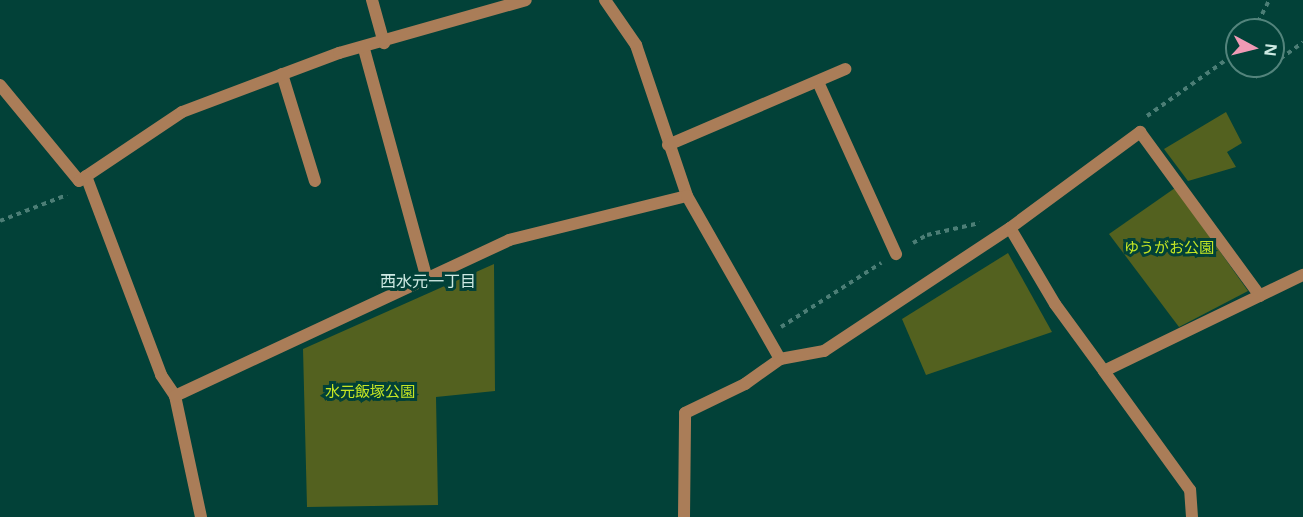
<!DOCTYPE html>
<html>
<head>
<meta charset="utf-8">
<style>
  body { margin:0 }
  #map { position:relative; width:1303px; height:517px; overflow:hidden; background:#024138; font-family:"Open Sans","Noto Sans JP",sans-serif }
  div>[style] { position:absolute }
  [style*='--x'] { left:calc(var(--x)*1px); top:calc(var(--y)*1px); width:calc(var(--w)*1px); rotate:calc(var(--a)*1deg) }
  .green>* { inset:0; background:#53611f }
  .path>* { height:4px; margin-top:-2px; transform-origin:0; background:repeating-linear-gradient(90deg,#4c7e76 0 4.5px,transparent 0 9px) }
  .service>* { height:12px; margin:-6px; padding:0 6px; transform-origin:6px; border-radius:6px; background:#aa7d58 }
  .minor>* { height:12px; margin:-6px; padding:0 6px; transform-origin:6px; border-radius:6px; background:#aa7d58 }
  span { translate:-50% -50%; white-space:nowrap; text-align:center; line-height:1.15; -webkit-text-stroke:6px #024138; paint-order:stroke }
  .park-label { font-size:15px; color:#c5e624 }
  .neighbourhood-label { font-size:16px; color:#cde9e2 }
  .north { position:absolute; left:1225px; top:18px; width:60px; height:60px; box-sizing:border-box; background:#024138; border:2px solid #53847c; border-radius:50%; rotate:97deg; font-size:16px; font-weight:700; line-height:24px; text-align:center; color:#cde9e2 }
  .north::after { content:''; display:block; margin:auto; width:21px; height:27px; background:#f09ab5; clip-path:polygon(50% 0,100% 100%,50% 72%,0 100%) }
</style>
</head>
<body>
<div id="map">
  <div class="green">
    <i style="clip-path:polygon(1226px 112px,1242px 143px,1227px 152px,1236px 167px,1188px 181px,1164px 149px)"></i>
    <i style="clip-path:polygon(1175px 188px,1248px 291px,1179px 327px,1109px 234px)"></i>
    <i style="clip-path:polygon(1008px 253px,1052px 332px,926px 375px,902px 319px)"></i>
    <i style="clip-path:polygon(494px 264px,495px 391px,436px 397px,438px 505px,307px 507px,303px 349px)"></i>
  </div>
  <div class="path">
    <i style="--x:1254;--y:30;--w:34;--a:-63"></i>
    <i style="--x:1273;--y:64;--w:37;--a:-36"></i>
    <i style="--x:1255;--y:77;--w:19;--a:-35"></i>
    <i style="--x:1147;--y:116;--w:110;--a:-35.4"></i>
    <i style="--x:0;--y:221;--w:72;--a:-21.2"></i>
    <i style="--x:913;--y:243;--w:16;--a:-30"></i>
    <i style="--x:927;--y:235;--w:54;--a:-12.8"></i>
    <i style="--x:781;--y:327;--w:119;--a:-32.6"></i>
  </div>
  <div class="service">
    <i style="--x:372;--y:0;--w:45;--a:74.4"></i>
    <i style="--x:605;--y:0;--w:55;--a:55.4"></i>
    <i style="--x:636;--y:45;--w:159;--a:71.3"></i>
    <i style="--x:364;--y:49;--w:239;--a:74.7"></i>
    <i style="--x:282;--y:74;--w:112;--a:72.9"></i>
    <i style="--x:818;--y:82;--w:189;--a:65.6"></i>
    <i style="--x:0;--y:85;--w:124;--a:50.5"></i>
    <i style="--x:79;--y:181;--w:124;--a:-33.8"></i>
    <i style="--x:182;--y:112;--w:168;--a:-20.6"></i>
    <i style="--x:339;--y:53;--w:194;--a:-15.8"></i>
    <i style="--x:1140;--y:132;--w:203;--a:53.8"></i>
    <i style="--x:668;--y:145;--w:193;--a:-23.2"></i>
    <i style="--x:86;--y:176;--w:213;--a:69.3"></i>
    <i style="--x:161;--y:375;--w:25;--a:56"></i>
    <i style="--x:685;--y:413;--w:67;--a:-25.8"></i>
    <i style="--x:745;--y:384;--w:43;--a:-35.5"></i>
    <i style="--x:780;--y:359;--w:45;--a:-10.3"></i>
    <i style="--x:824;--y:351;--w:223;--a:-33.5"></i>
  </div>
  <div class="minor">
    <i style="--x:1104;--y:371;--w:83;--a:-126.2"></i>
    <i style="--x:1055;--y:304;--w:88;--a:-120.6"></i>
    <i style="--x:1010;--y:228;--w:162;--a:-36.4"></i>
    <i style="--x:201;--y:517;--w:124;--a:-102.1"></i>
    <i style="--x:175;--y:396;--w:369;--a:-25"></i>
    <i style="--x:509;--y:240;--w:183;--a:-13.9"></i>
    <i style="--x:687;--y:196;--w:188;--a:60.3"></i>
    <i style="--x:684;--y:517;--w:104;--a:-89.4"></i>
    <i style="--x:1192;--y:517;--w:27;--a:-94"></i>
    <i style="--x:1190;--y:490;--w:147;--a:-125.9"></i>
    <i style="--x:1104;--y:371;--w:221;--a:-25.8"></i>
  </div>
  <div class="park-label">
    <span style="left:1169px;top:248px">ゆうがお公園</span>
    <span style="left:370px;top:392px">水元飯塚公園</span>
  </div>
  <div class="neighbourhood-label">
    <span style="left:428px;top:281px">西水元一丁目</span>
  </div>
  <div class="north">N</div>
</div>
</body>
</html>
